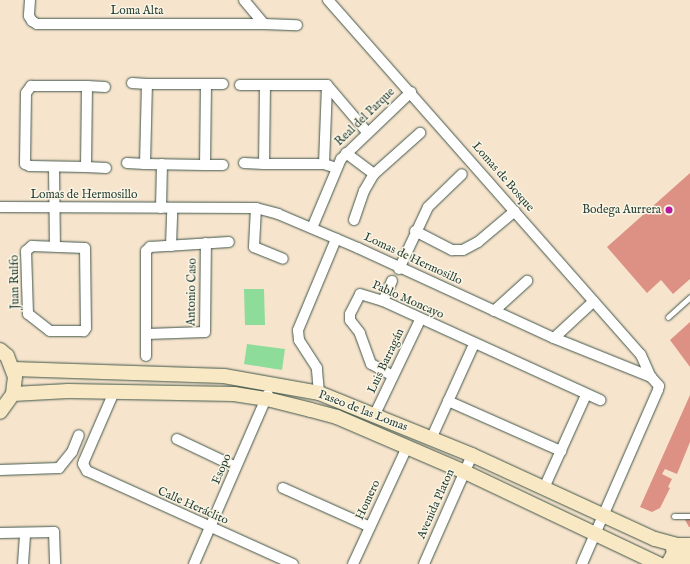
<!DOCTYPE html>
<html>
<head>
<meta charset="utf-8">
<style>
  body { margin:0 }
  #map { position:relative; width:690px; height:564px; overflow:hidden; background:#f7e4cc; font-family:"IM FELL English",serif }
  div>[style] { position:absolute }
  [style*='--x'] { left:calc(var(--x)*1px); top:calc(var(--y)*1px); width:calc(var(--w)*1px); rotate:calc(var(--a)*1deg) }
  .green>* { inset:0; background:#8ddc9a }
  .building>* { inset:0; background:#dd9185 }
  .roads { filter:drop-shadow(0 0 1px #3f564b) drop-shadow(0 0 1px #3f564b) }
  .lane>* { height:5px; margin:-2.5px; padding:0 2.5px; transform-origin:2.5px; border-radius:2.5px; background:#fff }
  .street>* { height:10px; margin:-5px; padding:0 5px; transform-origin:5px; border-radius:5px; background:#fff }
  .secondary>* { height:14px; margin:-7px; padding:0 7px; transform-origin:7px; border-radius:7px; background:#f8e8c3 }
  .dots>* { width:11px; height:11px; translate:-50% -50%; box-sizing:border-box; border:2px solid #fcf5e5; border-radius:50% }
  span { translate:-50% -50%; white-space:nowrap; text-align:center; line-height:1.15; -webkit-text-stroke:3px #fcf5e5; paint-order:stroke }
  .street-label { font-size:12px; color:#1f3d34 }
  .poi-label { font-size:12px; color:#1f3d34 }
  .right { translate:-100% -50%; text-align:right }
</style>
</head>
<body>
<div id="map">
  <div class="green">
    <i style="clip-path:polygon(244px 289px,264px 289px,265px 325px,245px 325px)"></i>
    <i style="clip-path:polygon(247px 344px,285px 349px,282px 370px,244px 364px)"></i>
  </div>
  <div class="building">
    <i style="clip-path:polygon(690px 173px,690px 279px,673px 294px,661px 280px,647px 293px,607px 247px)"></i>
    <i style="clip-path:polygon(690px 322px,690px 367px,670px 340px)"></i>
    <i style="clip-path:polygon(690px 395px,690px 442px,677px 474px,665px 469px,662px 474px,672px 479px,668px 487px,670px 488px,660px 508px,652px 512px,640px 507px)"></i>
    <i style="clip-path:polygon(690px 517px,690px 527px,689px 527px,685px 520px)"></i>
  </div>
  <div class="roads">
    <div class="lane">
      <i style="--x:668;--y:317;--w:30;--a:-42"></i>
      <i style="--x:674;--y:516;--w:16;--a:0"></i>
    </div>
    <div class="street">
      <i style="--x:30;--y:0;--w:16;--a:94"></i>
      <i style="--x:29;--y:16;--w:6;--a:59"></i>
      <i style="--x:32;--y:21;--w:6;--a:31"></i>
      <i style="--x:37;--y:24;--w:227;--a:0"></i>
      <i style="--x:264;--y:24;--w:31;--a:-130"></i>
      <i style="--x:328;--y:0;--w:473;--a:48.6"></i>
      <i style="--x:641;--y:355;--w:24;--a:66"></i>
      <i style="--x:264;--y:24;--w:33;--a:2"></i>
      <i style="--x:132;--y:83;--w:15;--a:4"></i>
      <i style="--x:147;--y:84;--w:59;--a:0"></i>
      <i style="--x:206;--y:84;--w:81;--a:90.7"></i>
      <i style="--x:205;--y:165;--w:60;--a:-179"></i>
      <i style="--x:145;--y:164;--w:80;--a:-88.6"></i>
      <i style="--x:206;--y:84;--w:17;--a:0"></i>
      <i style="--x:240;--y:85;--w:25;--a:0"></i>
      <i style="--x:327;--y:85;--w:62;--a:49.6"></i>
      <i style="--x:31;--y:86;--w:56;--a:0"></i>
      <i style="--x:87;--y:86;--w:81;--a:90.7"></i>
      <i style="--x:86;--y:167;--w:56;--a:-179"></i>
      <i style="--x:30;--y:166;--w:5;--a:-158"></i>
      <i style="--x:25;--y:164;--w:71;--a:-89.2"></i>
      <i style="--x:26;--y:93;--w:9;--a:-54"></i>
      <i style="--x:87;--y:86;--w:18;--a:3"></i>
      <i style="--x:346;--y:153;--w:35;--a:37"></i>
      <i style="--x:127;--y:163;--w:18;--a:3"></i>
      <i style="--x:244;--y:163;--w:20;--a:3"></i>
      <i style="--x:324;--y:164;--w:79;--a:-87.8"></i>
      <i style="--x:327;--y:85;--w:62;--a:180"></i>
      <i style="--x:265;--y:85;--w:79;--a:90.7"></i>
      <i style="--x:264;--y:164;--w:60;--a:0"></i>
      <i style="--x:324;--y:164;--w:13;--a:18"></i>
      <i style="--x:205;--y:165;--w:18;--a:0"></i>
      <i style="--x:54;--y:167;--w:79;--a:89.3"></i>
      <i style="--x:86;--y:167;--w:20;--a:3"></i>
      <i style="--x:0;--y:207;--w:256;--a:0.2"></i>
      <i style="--x:256;--y:208;--w:23;--a:15"></i>
      <i style="--x:278;--y:214;--w:87;--a:23"></i>
      <i style="--x:358;--y:248;--w:216;--a:24.7"></i>
      <i style="--x:554;--y:338;--w:105;--a:21.9"></i>
      <i style="--x:651;--y:377;--w:12;--a:48"></i>
      <i style="--x:659;--y:386;--w:4;--a:104"></i>
      <i style="--x:658;--y:390;--w:190;--a:113.6"></i>
      <i style="--x:161;--y:208;--w:44;--a:-88.7"></i>
      <i style="--x:256;--y:208;--w:39;--a:93"></i>
      <i style="--x:254;--y:247;--w:31;--a:22"></i>
      <i style="--x:354;--y:220;--w:31;--a:-71"></i>
      <i style="--x:364;--y:191;--w:20;--a:-60"></i>
      <i style="--x:374;--y:174;--w:62;--a:-41.7"></i>
      <i style="--x:312;--y:228;--w:75;--a:-67.2"></i>
      <i style="--x:341;--y:159;--w:97;--a:-43.7"></i>
      <i style="--x:415;--y:231;--w:42;--a:27.2"></i>
      <i style="--x:452;--y:250;--w:11;--a:0"></i>
      <i style="--x:463;--y:250;--w:17;--a:-28"></i>
      <i style="--x:478;--y:242;--w:48;--a:-40"></i>
      <i style="--x:32;--y:246;--w:53;--a:2.2"></i>
      <i style="--x:85;--y:248;--w:80;--a:89.3"></i>
      <i style="--x:86;--y:328;--w:4;--a:124"></i>
      <i style="--x:84;--y:331;--w:34;--a:180"></i>
      <i style="--x:50;--y:331;--w:28;--a:-142"></i>
      <i style="--x:28;--y:314;--w:63;--a:-91.8"></i>
      <i style="--x:26;--y:251;--w:8;--a:-40"></i>
      <i style="--x:171;--y:246;--w:38;--a:-88"></i>
      <i style="--x:399;--y:269;--w:68;--a:-64.9"></i>
      <i style="--x:428;--y:207;--w:47;--a:-44.1"></i>
      <i style="--x:383;--y:301;--w:22;--a:-66"></i>
      <i style="--x:494;--y:311;--w:45;--a:-42.3"></i>
      <i style="--x:147;--y:334;--w:58;--a:-2"></i>
      <i style="--x:205;--y:332;--w:89;--a:-89.4"></i>
      <i style="--x:554;--y:338;--w:54;--a:-42.8"></i>
      <i style="--x:146;--y:356;--w:105;--a:-90"></i>
      <i style="--x:146;--y:251;--w:6;--a:-45"></i>
      <i style="--x:150;--y:247;--w:79;--a:-3.6"></i>
      <i style="--x:393;--y:376;--w:25;--a:-151"></i>
      <i style="--x:371;--y:364;--w:33;--a:-110"></i>
      <i style="--x:360;--y:333;--w:16;--a:-128"></i>
      <i style="--x:350;--y:320;--w:6;--a:-90"></i>
      <i style="--x:350;--y:314;--w:22;--a:-63"></i>
      <i style="--x:360;--y:294;--w:24;--a:17"></i>
      <i style="--x:383;--y:301;--w:239;--a:24.5"></i>
      <i style="--x:114;--y:392;--w:75;--a:113.5"></i>
      <i style="--x:84;--y:461;--w:3;--a:108"></i>
      <i style="--x:83;--y:464;--w:8;--a:60"></i>
      <i style="--x:87;--y:471;--w:226;--a:24.3"></i>
      <i style="--x:319;--y:393;--w:25;--a:-95"></i>
      <i style="--x:317;--y:368;--w:33;--a:-123"></i>
      <i style="--x:299;--y:340;--w:10;--a:-96"></i>
      <i style="--x:298;--y:330;--w:99;--a:-67.3"></i>
      <i style="--x:448;--y:401;--w:124;--a:23.9"></i>
      <i style="--x:375;--y:414;--w:104;--a:-64.4"></i>
      <i style="--x:177;--y:439;--w:65;--a:25.4"></i>
      <i style="--x:431;--y:439;--w:104;--a:-65.6"></i>
      <i style="--x:0;--y:470;--w:59;--a:-1.9"></i>
      <i style="--x:59;--y:468;--w:21;--a:-51"></i>
      <i style="--x:72;--y:452;--w:18;--a:-68"></i>
      <i style="--x:283;--y:488;--w:95;--a:24.1"></i>
      <i style="--x:544;--y:488;--w:102;--a:-65.7"></i>
      <i style="--x:0;--y:533;--w:54;--a:-1.1"></i>
      <i style="--x:54;--y:532;--w:32;--a:88"></i>
      <i style="--x:23;--y:564;--w:31;--a:-86"></i>
      <i style="--x:194;--y:564;--w:185;--a:-66.5"></i>
      <i style="--x:353;--y:564;--w:129;--a:-65.2"></i>
      <i style="--x:424;--y:564;--w:119;--a:-66.2"></i>
    </div>
    <div class="secondary">
      <i style="--x:0;--y:350;--w:9;--a:41"></i>
      <i style="--x:7;--y:356;--w:22;--a:69"></i>
      <i style="--x:15;--y:377;--w:17;--a:97"></i>
      <i style="--x:13;--y:394;--w:22;--a:126"></i>
      <i style="--x:13;--y:369;--w:211;--a:1.9"></i>
      <i style="--x:224;--y:376;--w:97;--a:10.1"></i>
      <i style="--x:319;--y:393;--w:165;--a:22.1"></i>
      <i style="--x:472;--y:455;--w:201;--a:24.7"></i>
      <i style="--x:655;--y:539;--w:24;--a:15"></i>
      <i style="--x:678;--y:545;--w:12;--a:0"></i>
      <i style="--x:13;--y:394;--w:55;--a:-3.1"></i>
      <i style="--x:68;--y:391;--w:166;--a:1"></i>
      <i style="--x:234;--y:394;--w:33;--a:9"></i>
      <i style="--x:267;--y:399;--w:45;--a:14"></i>
      <i style="--x:311;--y:410;--w:27;--a:15"></i>
      <i style="--x:337;--y:417;--w:139;--a:23.3"></i>
      <i style="--x:465;--y:472;--w:215;--a:25.4"></i>
      <i style="--x:668;--y:564;--w:13;--a:-61"></i>
      <i style="--x:674;--y:553;--w:9;--a:-103"></i>
      <i style="--x:682;--y:564;--w:16;--a:-60"></i>
    </div>
  </div>
  <div class="dots">
    <i style="left:669px;top:210px;background:#b5179e"></i>
  </div>
  <div class="street-label">
    <span style="left:137px;top:11px">Loma Alta</span>
    <span style="left:365px;top:117px;rotate:-44deg">Real del Parque</span>
    <span style="left:503px;top:177px;rotate:49deg">Lomas de Bosque</span>
    <span style="left:84px;top:195px">Lomas de Hermosillo</span>
    <span style="left:413px;top:259px;rotate:25deg">Lomas de Hermosillo</span>
    <span style="left:15px;top:282px;rotate:-91deg">Juan Rulfo</span>
    <span style="left:192px;top:292px;rotate:-89deg">Antonio Caso</span>
    <span style="left:408px;top:300px;rotate:24deg">Pablo Moncayo</span>
    <span style="left:386px;top:361px;rotate:-65deg">Luis Barragán</span>
    <span style="left:363px;top:411px;rotate:21deg">Paseo de las Lomas</span>
    <span style="left:222px;top:469px;rotate:-67deg">Esopo</span>
    <span style="left:368px;top:500px;rotate:-65deg">Homero</span>
    <span style="left:436px;top:504px;rotate:-66deg">Avenida Platon</span>
    <span style="left:193px;top:506px;rotate:24deg">Calle Heráclito</span>
  </div>
  <div class="poi-label">
    <span class="right" style="left:661px;top:210px">Bodega Aurrera</span>
  </div>
</div>
</body>
</html>
